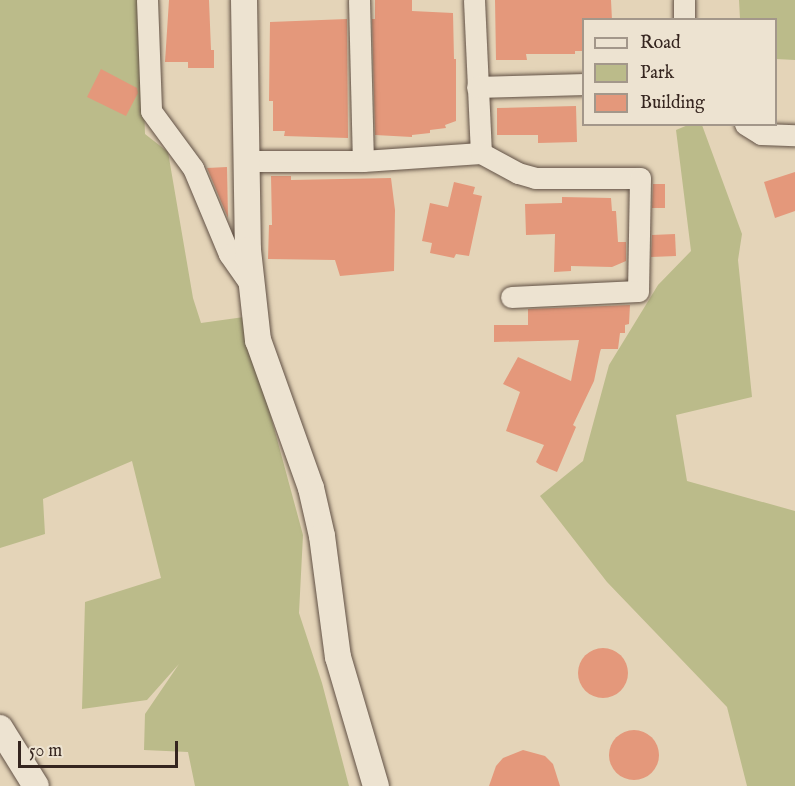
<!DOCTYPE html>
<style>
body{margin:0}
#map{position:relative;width:795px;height:786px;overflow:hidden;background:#e4d4b8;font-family:"IM FELL English",serif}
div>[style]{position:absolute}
.green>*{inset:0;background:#bbbb8a}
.building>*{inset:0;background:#e4987b}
.round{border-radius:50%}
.roads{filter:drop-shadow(0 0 2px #615145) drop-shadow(0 0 2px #615145)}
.minor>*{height:21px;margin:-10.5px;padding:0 10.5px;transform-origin:10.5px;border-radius:10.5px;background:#ede3d1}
.tertiary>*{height:26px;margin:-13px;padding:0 13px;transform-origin:13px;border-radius:13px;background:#ede3d1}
span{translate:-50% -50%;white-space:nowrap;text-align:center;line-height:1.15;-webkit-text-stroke:5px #ede3d1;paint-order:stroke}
.legend{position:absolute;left:582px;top:18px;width:195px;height:108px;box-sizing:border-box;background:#ede3d1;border:2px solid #a3978a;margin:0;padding:8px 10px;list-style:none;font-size:18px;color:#35251f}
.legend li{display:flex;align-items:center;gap:12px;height:30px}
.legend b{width:30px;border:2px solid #a3978a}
.scale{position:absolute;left:18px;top:741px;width:160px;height:27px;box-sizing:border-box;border:3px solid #35251f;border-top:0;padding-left:8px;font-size:18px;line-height:21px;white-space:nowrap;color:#35251f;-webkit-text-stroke:4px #ede3d1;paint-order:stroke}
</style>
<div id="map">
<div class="green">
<div style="clip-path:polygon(0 0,141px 0,145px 134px,168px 152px,193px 298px,201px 323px,244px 317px,303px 535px,299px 613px,322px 683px,349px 786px,195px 786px,188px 752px,144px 750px,145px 714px,179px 664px,147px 700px,82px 709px,85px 602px,161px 578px,132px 461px,43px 499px,45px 534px,0 548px)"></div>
<div style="clip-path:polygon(739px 0,795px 0,795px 60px,776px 59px,776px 20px,740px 19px)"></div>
<div style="clip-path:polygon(688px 125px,702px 125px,742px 234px,738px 260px,752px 397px,676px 415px,687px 481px,795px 511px,795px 786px,747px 786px,727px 707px,607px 582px,540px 496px,583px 461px,609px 365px,658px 285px,691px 251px,676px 130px)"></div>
</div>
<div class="building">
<div style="clip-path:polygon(169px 0,209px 0,211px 50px,214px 50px,214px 68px,188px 68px,188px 62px,165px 62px)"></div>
<div style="clip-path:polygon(375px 0,412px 0,412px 11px,453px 13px,454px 59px,456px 59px,456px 121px,445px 125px,446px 128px,430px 130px,430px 133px,412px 135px,412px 137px,375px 135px,372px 19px,375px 19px)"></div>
<div style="clip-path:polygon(495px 0,611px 0,612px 20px,584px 20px,584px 51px,575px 51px,575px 54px,526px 54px,527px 60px,496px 60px)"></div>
<div style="clip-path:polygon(347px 19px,348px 138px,284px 136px,285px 131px,273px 131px,273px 101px,269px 101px,270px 22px)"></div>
<div style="clip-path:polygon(101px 69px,137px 88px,138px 93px,126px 116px,87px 97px)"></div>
<div style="clip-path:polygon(576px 106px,577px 142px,538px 143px,538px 135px,497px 135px,497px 108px)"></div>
<div style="clip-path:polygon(227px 167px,228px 218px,207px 168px)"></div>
<div style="clip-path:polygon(795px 172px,795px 211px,775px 218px,764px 182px)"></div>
<div style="clip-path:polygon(271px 176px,291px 176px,291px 180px,391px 178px,395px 210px,394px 271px,340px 276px,335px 260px,268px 259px,269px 225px,272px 225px)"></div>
<div style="clip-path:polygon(454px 182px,475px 187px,473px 194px,482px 196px,469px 256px,456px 254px,454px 258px,430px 253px,432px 243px,422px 241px,430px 203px,448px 207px)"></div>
<div style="clip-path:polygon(653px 184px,665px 184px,665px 208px,652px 208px)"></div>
<div style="clip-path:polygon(562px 197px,611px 198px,612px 211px,616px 211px,618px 242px,626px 242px,626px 261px,612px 267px,571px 266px,571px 271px,554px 272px,555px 234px,526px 235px,525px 204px,562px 203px)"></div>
<div style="clip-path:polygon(675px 234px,676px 256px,651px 257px,652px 235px)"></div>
<div style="clip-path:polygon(630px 305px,629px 324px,625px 325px,625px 333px,620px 333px,618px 349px,601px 349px,600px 352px,594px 381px,573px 425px,576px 427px,557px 472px,540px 465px,536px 462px,544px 445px,506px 431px,520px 392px,503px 384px,518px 357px,571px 381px,579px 340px,494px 342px,494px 325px,528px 325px,528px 309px)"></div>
<div class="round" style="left:578px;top:648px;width:50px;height:50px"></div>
<div class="round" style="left:609px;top:730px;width:50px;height:50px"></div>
<div style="clip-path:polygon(523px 750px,545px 756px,553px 764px,560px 786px,489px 786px,496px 766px,503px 758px)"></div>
</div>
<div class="roads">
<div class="minor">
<div style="left:147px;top:0;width:111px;rotate:87.9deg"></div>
<div style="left:151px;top:111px;width:71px;rotate:53.6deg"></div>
<div style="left:193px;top:168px;width:93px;rotate:67.3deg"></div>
<div style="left:229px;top:254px;width:37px;rotate:55deg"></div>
<div style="left:359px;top:0;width:161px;rotate:88.6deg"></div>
<div style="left:474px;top:0;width:153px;rotate:87.4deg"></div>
<div style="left:684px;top:0;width:20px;rotate:90deg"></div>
<div style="left:477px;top:87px;width:107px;rotate:-1.6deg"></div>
<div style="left:745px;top:124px;width:19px;rotate:32deg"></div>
<div style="left:761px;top:134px;width:34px;rotate:2deg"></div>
<div style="left:249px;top:161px;width:114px"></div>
<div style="left:363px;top:161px;width:118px;rotate:-3.9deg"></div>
<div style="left:481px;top:153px;width:42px;rotate:28.4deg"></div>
<div style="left:518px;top:173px;width:18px;rotate:16deg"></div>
<div style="left:535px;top:178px;width:105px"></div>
<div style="left:640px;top:178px;width:113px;rotate:91deg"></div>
<div style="left:638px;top:291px;width:127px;rotate:177.3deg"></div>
</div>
<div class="tertiary">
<div style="left:244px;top:0;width:250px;rotate:89.1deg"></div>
<div style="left:248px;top:250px;width:91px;rotate:83.7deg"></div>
<div style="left:258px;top:340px;width:157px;rotate:70.3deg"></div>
<div style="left:311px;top:488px;width:49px;rotate:77.1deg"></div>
<div style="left:322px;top:536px;width:122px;rotate:82.5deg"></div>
<div style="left:338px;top:657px;width:134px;rotate:73.6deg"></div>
<div style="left:0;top:728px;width:68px;rotate:58.2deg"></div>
</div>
</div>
<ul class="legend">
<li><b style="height:8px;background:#ede3d1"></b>Road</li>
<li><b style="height:16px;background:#bbbb8a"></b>Park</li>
<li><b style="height:16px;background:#e4987b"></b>Building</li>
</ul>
<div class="scale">50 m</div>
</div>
